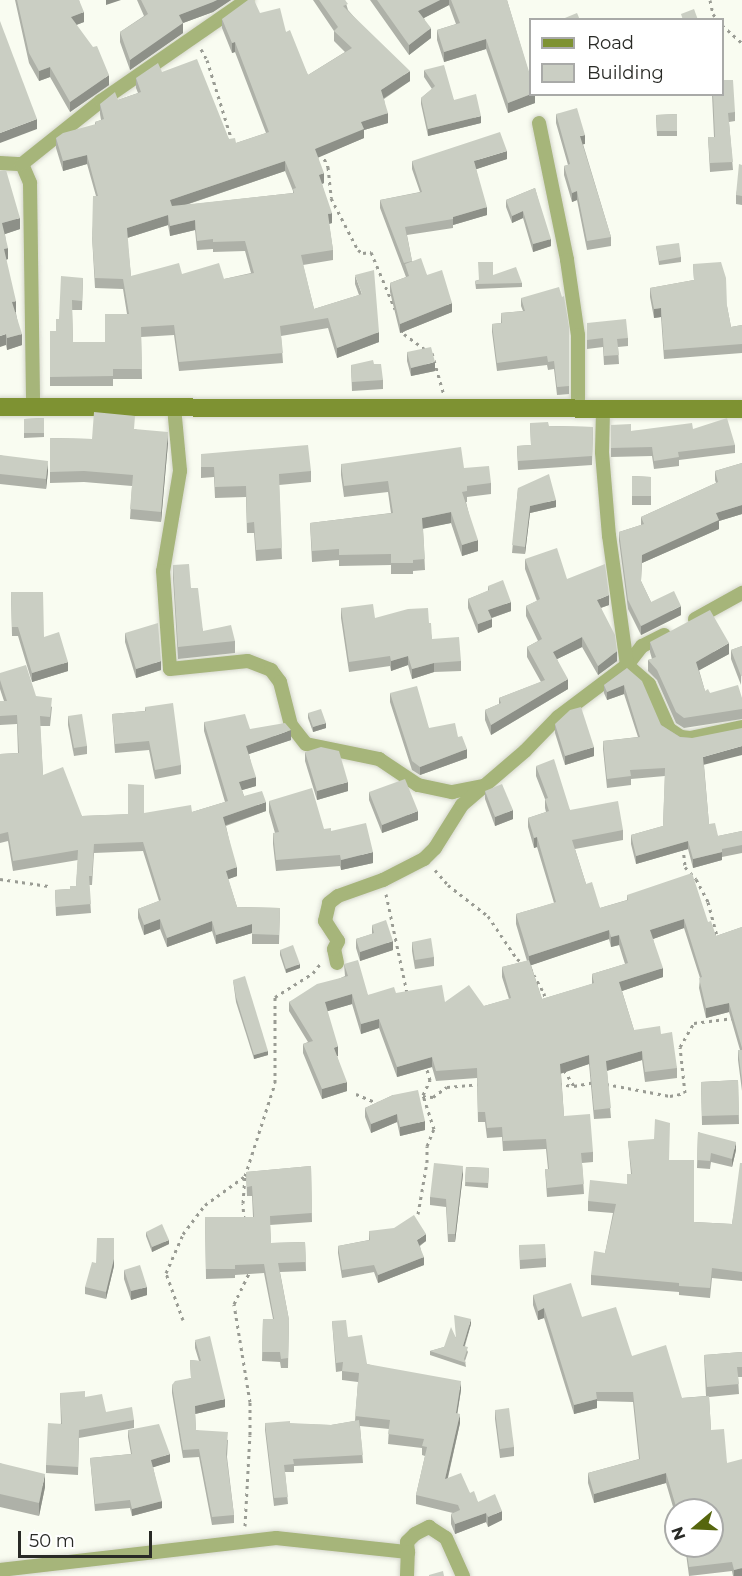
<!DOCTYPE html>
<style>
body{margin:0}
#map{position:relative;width:742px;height:1576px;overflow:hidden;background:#f9fcf1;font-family:Montserrat,sans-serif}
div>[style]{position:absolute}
.path>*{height:3px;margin-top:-1.5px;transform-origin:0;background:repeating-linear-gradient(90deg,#9a9c94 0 3px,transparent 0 7.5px)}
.roads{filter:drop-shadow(0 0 2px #d4d6cc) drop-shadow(0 0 2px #d4d6cc)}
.street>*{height:14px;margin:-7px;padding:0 7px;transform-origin:7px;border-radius:7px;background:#a6b57a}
.secondary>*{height:18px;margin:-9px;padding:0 9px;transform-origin:9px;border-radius:9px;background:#7e9232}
.wall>*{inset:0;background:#aeb1a8}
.shaded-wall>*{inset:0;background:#8d9088}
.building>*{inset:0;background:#cacec3}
span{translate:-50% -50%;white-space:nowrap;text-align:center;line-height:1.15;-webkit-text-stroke:5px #fff;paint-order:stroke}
.legend{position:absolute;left:529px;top:18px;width:195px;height:78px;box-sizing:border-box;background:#fff;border:2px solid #a9aaa8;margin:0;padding:8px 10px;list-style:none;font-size:18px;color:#292a26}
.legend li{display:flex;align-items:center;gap:12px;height:30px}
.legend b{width:30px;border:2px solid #a9aaa8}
.north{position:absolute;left:664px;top:1498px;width:60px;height:60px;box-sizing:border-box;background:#fff;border:2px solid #a9aaa8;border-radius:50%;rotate:251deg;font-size:16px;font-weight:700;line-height:24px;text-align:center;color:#292a26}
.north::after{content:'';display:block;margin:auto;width:21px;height:27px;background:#56660e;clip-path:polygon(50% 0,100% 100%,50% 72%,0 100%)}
.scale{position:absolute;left:18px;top:1531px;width:134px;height:27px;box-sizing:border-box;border:3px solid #292a26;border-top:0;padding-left:8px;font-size:18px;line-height:21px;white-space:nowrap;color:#292a26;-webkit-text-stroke:4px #fff;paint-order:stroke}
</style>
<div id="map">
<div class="path">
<div style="left:710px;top:0;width:14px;rotate:78deg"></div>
<div style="left:713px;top:14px;width:8px;rotate:50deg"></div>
<div style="left:722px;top:25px;width:27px;rotate:42deg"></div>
<div style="left:201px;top:49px;width:13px;rotate:61deg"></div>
<div style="left:207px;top:60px;width:85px;rotate:72.8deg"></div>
<div style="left:321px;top:152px;width:17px;rotate:65deg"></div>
<div style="left:328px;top:167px;width:31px;rotate:84deg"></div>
<div style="left:331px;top:198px;width:59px;rotate:62.6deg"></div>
<div style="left:358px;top:250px;width:6px;rotate:31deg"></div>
<div style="left:363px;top:253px;width:8px;rotate:-7deg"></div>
<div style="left:371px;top:252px;width:62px;rotate:67.2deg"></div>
<div style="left:402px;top:329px;width:5px;rotate:68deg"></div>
<div style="left:404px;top:334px;width:27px;rotate:36deg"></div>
<div style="left:432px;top:353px;width:41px;rotate:74.2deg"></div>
<div style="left:683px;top:847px;width:20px;rotate:84deg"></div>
<div style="left:685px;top:867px;width:16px;rotate:47deg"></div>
<div style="left:696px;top:879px;width:26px;rotate:62deg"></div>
<div style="left:708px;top:902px;width:35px;rotate:75deg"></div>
<div style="left:435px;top:870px;width:20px;rotate:49deg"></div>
<div style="left:448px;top:885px;width:51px;rotate:37.8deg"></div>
<div style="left:488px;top:916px;width:52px;rotate:56deg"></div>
<div style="left:517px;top:959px;width:9px;rotate:32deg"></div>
<div style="left:0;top:879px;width:49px;rotate:8.3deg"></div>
<div style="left:386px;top:894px;width:101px;rotate:78deg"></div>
<div style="left:530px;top:968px;width:29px;rotate:61deg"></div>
<div style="left:544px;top:993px;width:10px;rotate:79deg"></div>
<div style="left:564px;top:1070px;width:19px;rotate:58deg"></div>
<div style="left:559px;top:1084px;width:15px;rotate:8deg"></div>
<div style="left:574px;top:1086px;width:20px;rotate:-11deg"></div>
<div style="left:606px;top:1084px;width:65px;rotate:10.6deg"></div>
<div style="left:670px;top:1096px;width:15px;rotate:-11deg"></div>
<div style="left:685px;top:1093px;width:46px;rotate:-96.2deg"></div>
<div style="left:680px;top:1047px;width:28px;rotate:-60deg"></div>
<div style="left:694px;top:1023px;width:40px;rotate:-7.1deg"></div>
<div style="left:356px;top:1094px;width:26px;rotate:23deg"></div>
<div style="left:415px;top:1096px;width:18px;rotate:3deg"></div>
<div style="left:433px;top:1097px;width:17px;rotate:-36deg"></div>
<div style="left:447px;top:1087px;width:33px;rotate:-5deg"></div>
<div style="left:418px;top:1214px;width:53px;rotate:-80.2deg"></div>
<div style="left:427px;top:1162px;width:16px;rotate:-90deg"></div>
<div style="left:427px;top:1146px;width:18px;rotate:-68deg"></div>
<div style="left:434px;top:1129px;width:36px;rotate:-108deg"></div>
<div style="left:423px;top:1095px;width:17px;rotate:-65deg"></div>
<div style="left:430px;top:1080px;width:15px;rotate:-106deg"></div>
<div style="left:244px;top:1219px;width:16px;rotate:-94deg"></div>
<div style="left:243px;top:1203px;width:27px;rotate:-86deg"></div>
<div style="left:245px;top:1176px;width:98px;rotate:-72.1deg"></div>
<div style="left:275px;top:1083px;width:86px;rotate:-90deg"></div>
<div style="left:275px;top:997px;width:45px;rotate:-32.3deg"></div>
<div style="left:313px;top:973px;width:11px;rotate:-52deg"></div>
<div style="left:183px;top:1320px;width:50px;rotate:-109.9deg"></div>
<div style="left:166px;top:1273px;width:43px;rotate:-66.4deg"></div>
<div style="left:183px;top:1234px;width:36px;rotate:-53deg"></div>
<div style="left:205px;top:1205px;width:49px;rotate:-35.9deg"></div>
<div style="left:245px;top:1526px;width:91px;rotate:-86.9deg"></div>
<div style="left:250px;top:1435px;width:33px;rotate:-90deg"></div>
<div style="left:250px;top:1402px;width:99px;rotate:-99.3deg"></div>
<div style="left:234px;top:1304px;width:37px;rotate:-64deg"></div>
</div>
<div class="roads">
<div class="street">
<div style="left:539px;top:123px;width:140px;rotate:78.4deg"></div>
<div style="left:567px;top:260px;width:76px;rotate:81.7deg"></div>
<div style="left:578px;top:335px;width:75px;rotate:90deg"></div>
<div style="left:0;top:163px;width:22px;rotate:3deg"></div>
<div style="left:22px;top:164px;width:21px;rotate:67deg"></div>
<div style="left:30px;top:183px;width:225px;rotate:89.2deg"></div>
<div style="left:22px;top:164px;width:101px;rotate:-38.6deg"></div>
<div style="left:101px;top:101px;width:178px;rotate:-34.7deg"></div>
<div style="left:174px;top:407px;width:64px;rotate:84.6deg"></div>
<div style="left:180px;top:471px;width:101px;rotate:99.6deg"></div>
<div style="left:163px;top:571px;width:98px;rotate:85.9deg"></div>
<div style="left:170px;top:669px;width:78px;rotate:-5.9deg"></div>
<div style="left:248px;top:661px;width:25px;rotate:21deg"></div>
<div style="left:271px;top:670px;width:15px;rotate:53deg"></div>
<div style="left:280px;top:682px;width:44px;rotate:75.7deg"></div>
<div style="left:291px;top:725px;width:24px;rotate:52deg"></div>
<div style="left:306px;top:744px;width:75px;rotate:11.6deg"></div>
<div style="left:379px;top:759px;width:47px;rotate:33.7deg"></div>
<div style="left:418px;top:785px;width:35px;rotate:12deg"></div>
<div style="left:452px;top:792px;width:31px;rotate:-11deg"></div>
<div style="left:695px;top:619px;width:54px;rotate:-29deg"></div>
<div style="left:664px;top:635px;width:25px;rotate:153deg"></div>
<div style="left:642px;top:646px;width:24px;rotate:128deg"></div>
<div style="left:627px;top:665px;width:29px;rotate:41deg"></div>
<div style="left:649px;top:684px;width:49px;rotate:66deg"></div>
<div style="left:669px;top:729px;width:14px;rotate:34deg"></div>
<div style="left:681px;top:737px;width:9px;rotate:6deg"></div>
<div style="left:690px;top:738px;width:53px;rotate:-11.9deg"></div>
<div style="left:337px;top:963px;width:14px;rotate:-102deg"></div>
<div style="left:334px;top:949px;width:9px;rotate:-63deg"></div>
<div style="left:338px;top:941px;width:24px;rotate:-123deg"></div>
<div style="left:325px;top:921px;width:18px;rotate:-77deg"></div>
<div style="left:329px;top:903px;width:11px;rotate:-38deg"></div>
<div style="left:338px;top:896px;width:48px;rotate:-19.6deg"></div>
<div style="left:383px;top:880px;width:46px;rotate:-27.1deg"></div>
<div style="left:424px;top:859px;width:16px;rotate:-45deg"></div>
<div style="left:435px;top:848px;width:51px;rotate:-57.9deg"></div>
<div style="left:462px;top:805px;width:83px;rotate:-40.6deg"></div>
<div style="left:525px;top:751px;width:47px;rotate:-45.9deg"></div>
<div style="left:558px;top:717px;width:86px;rotate:-37deg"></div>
<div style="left:627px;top:665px;width:130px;rotate:-97.9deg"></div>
<div style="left:609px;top:536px;width:84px;rotate:-94.8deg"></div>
<div style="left:602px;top:452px;width:42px;rotate:-88.6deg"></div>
<div style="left:0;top:1570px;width:278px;rotate:-6.6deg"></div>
<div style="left:276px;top:1538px;width:133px;rotate:6.1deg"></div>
<div style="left:408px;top:1552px;width:10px;rotate:-96deg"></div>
<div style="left:407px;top:1542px;width:11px;rotate:-45deg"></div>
<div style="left:415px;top:1534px;width:16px;rotate:-27deg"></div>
<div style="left:429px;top:1527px;width:20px;rotate:33deg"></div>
<div style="left:446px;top:1538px;width:42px;rotate:65.9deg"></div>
<div style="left:407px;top:1576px;width:24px;rotate:-88deg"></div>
</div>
<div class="secondary">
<div style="left:0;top:407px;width:742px;rotate:0.15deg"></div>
</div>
</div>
<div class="wall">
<div style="clip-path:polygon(15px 0,79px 0,84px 22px,76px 25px,109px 85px,70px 112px,50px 77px,39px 81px,29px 63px)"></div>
<div style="clip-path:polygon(137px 0,231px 0,213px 12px,183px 23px,183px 33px,130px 70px,120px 42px,120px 32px,144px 16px)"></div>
<div style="clip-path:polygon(evenodd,313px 0,345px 0,348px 10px,410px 81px,384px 99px,388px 123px,364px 130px,364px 138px,318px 157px,324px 183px,322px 184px,332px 223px,329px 224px,333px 250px,333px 260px,303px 265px,314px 309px,359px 295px,355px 284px,355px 275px,379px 342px,337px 358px,328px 328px,281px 336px,283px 363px,179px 371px,174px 335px,141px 337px,142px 379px,113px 379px,113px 386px,50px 386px,50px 331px,56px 331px,59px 319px,83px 278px,82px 310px,72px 310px,73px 342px,105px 342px,127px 314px,123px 289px,95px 288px,92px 236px,96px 196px,87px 164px,63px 171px,56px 148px,56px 138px,95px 125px,95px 122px,101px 120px,100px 114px,100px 104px,118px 100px,138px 93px,136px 88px,136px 78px,162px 72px,229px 139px,236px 143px,266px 133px,235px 52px,232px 53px,222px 28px,222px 19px,260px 13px,286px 32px,308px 75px,345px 52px,334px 41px,334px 31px,313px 0,285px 171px,293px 191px,293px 193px,186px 205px,285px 171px,313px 0,168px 225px,170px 236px,195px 230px,197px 250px,213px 249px,213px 252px,245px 251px,251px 273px,224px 279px,182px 274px,131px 276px,127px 238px,168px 225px)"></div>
<div style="clip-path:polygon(370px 0,507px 0,535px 94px,535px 103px,508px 113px,486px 49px,444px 62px,437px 40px,437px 30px,456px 24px,449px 5px,424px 18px,431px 38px,409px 55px)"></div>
<div style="clip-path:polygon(424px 70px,454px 100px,481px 123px,428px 136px,421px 104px,421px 98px,432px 89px,424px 77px)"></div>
<div style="clip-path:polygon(712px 94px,723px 94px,735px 112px,735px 121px,729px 122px,733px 170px,710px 172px,708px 137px,714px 137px)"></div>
<div style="clip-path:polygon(556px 114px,585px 144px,583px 144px,611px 237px,611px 246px,587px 250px,577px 200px,572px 202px,564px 175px,564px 166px,568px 165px,556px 123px)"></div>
<div style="clip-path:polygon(677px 114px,677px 136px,657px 136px,656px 115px)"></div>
<div style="clip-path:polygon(507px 159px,476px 169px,487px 215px,453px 225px,453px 228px,407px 235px,412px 261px,427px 275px,452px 312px,400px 333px,390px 292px,390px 283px,406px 277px,380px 208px,380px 200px,420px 192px,412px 169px,412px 161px)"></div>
<div style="clip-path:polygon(742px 165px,742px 205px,736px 204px,736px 195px)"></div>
<div style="clip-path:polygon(0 171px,20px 229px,5px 234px,8px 259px,6px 260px,22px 345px,7px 350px,6px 345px)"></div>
<div style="clip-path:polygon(535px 188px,551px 246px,533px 252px,523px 218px,512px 223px,506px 207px,506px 200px)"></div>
<div style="clip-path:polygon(656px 246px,681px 257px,681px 262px,659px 265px)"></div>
<div style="clip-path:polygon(693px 264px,727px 306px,731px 327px,742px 325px,742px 353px,664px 359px,661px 317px,654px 318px,650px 297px,650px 288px,694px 280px)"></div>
<div style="clip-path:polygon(493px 275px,522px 283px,522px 287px,476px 289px,475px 281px)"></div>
<div style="clip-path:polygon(521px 298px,569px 327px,569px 394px,557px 395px,554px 369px,548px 370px,547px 365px,497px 371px,492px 332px,492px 324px,501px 323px,501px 313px,523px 311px,521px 306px)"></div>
<div style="clip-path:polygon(587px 323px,628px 338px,628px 346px,618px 347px,619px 364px,604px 365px,603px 347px,587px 349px)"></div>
<div style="clip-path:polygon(407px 352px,435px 371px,411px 376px,407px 361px)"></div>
<div style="clip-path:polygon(374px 364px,383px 380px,383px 389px,352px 391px,351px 365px)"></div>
<div style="clip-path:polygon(44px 418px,44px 437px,24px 438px,24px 419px)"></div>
<div style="clip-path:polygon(530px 423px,549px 426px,593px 427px,592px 465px,518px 470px,517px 446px,531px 445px)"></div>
<div style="clip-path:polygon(611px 425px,631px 431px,693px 429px,735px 445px,735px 453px,679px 460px,679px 466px,654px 469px,652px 456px,611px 457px)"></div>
<div style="clip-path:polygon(135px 429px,168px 443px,161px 522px,130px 519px,132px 486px,84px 482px,50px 483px,50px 438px,92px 439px)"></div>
<div style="clip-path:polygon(201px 454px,311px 471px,311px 482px,279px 485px,282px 559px,256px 561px,254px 533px,247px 533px,246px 497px,215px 498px,214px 477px,201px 478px)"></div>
<div style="clip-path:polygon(0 455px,48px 471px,46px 489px,0 484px)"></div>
<div style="clip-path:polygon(742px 463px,742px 514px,719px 521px,719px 529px,642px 563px,641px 581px,651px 602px,681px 615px,641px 635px,628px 609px,619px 541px,619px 532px,641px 525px,641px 517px,716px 483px,715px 480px,715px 471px)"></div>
<div style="clip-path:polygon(341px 464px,464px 468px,491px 483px,491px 494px,467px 497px,467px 502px,466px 502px,478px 551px,462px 556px,451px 523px,423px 528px,425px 570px,413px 571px,413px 574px,391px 574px,391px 565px,339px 566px,339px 560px,312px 562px,310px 523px,391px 513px,388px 492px,344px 497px,341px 475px)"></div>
<div style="clip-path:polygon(632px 476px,651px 477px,651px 505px,632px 505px)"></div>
<div style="clip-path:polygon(518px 488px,556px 507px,530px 513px,525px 554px,512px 553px)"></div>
<div style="clip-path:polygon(525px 559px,567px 579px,609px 605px,601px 608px,617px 661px,598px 675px,582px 647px,557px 659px,568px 689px,491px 735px,485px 720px,485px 710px,499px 704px,499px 698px,541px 682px,527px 657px,527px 647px,538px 641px,526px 616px,526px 606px,537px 601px,525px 569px)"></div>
<div style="clip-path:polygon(173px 565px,191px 588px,203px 631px,235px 641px,235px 653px,178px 659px,173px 578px)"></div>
<div style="clip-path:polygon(488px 586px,511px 611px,492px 618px,492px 627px,478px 633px,468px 608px,468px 599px,488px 591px)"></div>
<div style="clip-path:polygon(11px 592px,44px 637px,68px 671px,32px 682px,18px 636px,12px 636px)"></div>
<div style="clip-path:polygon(341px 608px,375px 618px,429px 623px,432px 639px,461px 661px,461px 671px,434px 672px,412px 679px,408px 665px,391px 671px,390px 666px,349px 672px,341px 618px)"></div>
<div style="clip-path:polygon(125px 633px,161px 670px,136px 678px,125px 642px)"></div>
<div style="clip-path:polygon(650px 642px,729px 654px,699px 670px,705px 691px,710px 693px,742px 698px,742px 719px,684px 728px,676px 723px,657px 680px,648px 671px,648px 660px,652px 659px,650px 652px)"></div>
<div style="clip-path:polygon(742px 646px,741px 685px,731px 659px,731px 650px)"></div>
<div style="clip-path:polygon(627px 668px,661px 725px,680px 737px,692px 738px,704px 765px,709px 824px,718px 836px,742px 831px,742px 853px,722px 857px,722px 860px,693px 868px,688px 849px,636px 864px,631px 844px,631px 835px,663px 826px,665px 776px,631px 779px,631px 785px,607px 788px,603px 749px,603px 741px,638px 737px,624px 694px,607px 700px,604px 693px,604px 685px)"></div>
<div style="clip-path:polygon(0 673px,52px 707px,50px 726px,40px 726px,43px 775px,82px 816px,192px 812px,225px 802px,204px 731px,204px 722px,250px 729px,291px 740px,249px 754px,256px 786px,242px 790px,244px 796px,266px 811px,226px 826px,237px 876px,228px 879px,237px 907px,280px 908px,279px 944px,252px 944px,252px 933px,216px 944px,212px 931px,167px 947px,160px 929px,144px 935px,138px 918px,138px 909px,159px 901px,143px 851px,94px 853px,92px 885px,89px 885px,91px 913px,56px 916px,55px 890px,70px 889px,76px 886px,78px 860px,13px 871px,8px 841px,0 843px,0 754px,18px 753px,17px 724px,0 725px,0 701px,4px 701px,0 689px)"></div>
<div style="clip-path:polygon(390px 693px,429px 728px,458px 737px,467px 758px,420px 775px,412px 770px,390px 702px)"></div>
<div style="clip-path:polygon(145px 707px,181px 765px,181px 774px,155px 779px,149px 750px,115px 753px,112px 714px,145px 711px)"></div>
<div style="clip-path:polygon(308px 713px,326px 728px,313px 732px,308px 718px)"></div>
<div style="clip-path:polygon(68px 716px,87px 746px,87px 754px,74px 756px,68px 725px)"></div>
<div style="clip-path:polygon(555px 724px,594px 756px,565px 765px,555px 733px)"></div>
<div style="clip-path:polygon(305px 752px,348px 791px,317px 800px,305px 761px)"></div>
<div style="clip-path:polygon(evenodd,536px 766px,570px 810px,623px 830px,623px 840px,575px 849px,586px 884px,600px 908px,627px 900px,627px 895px,708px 922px,716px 936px,742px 927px,742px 1091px,738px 1060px,738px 1050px,740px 1050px,729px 1012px,706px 1018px,699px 988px,700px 978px,684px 928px,653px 939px,663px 977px,622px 991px,634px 1030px,661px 1034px,677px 1068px,677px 1078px,645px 1082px,642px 1060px,607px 1071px,611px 1118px,594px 1119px,589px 1064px,561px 1073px,564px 1116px,593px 1152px,593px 1162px,582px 1163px,584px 1194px,547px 1197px,545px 1169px,548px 1169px,546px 1149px,503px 1151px,502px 1137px,487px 1138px,485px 1122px,478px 1122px,477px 1078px,436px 1081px,432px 1067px,397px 1077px,379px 1028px,361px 1034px,352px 1004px,327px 1011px,338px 1056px,337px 1056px,347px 1091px,322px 1099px,303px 1053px,303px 1044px,308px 1042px,289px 1011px,289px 1002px,345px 976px,344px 964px,368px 995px,396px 993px,445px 1002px,484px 1006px,509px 999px,502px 977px,502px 967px,527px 961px,516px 924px,516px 914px,554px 903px,537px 847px,534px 848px,528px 827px,528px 818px,546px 812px,545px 808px,545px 799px,536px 776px,536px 766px,609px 939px,611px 947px,619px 945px,625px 964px,592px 974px,592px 984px,542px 999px,531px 965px,609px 939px)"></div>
<div style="clip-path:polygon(485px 791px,513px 819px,495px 826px,485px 799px)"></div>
<div style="clip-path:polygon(369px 792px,418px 820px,382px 833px,369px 800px)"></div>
<div style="clip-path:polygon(269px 801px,324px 829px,331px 831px,373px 863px,341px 870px,340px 866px,276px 871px,273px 844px,273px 833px,275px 833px,269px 812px)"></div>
<div style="clip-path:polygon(372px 925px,393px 950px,360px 961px,356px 948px,356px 939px,372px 934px)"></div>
<div style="clip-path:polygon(412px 942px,434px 957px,434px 966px,415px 969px,412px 951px)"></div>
<div style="clip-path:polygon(280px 950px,300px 968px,286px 973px,280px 955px)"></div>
<div style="clip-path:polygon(233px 980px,268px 1055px,254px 1059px,236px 1002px)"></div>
<div style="clip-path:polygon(738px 1080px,739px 1124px,702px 1125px,701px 1082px)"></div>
<div style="clip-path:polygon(393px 1095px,425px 1130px,400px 1136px,397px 1122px,371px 1133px,365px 1117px,365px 1108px)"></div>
<div style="clip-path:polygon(698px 1132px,736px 1150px,732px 1167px,711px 1162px,710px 1169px,697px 1168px)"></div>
<div style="clip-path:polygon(628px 1141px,669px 1160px,694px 1222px,732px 1224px,742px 1163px,742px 1281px,712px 1278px,710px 1298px,679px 1295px,679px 1292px,591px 1285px,591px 1275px,605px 1253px,613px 1213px,588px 1211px,588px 1201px,627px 1184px,631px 1174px)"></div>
<div style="clip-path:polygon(311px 1166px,312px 1222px,270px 1225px,271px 1243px,305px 1242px,306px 1271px,280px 1272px,289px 1320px,288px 1368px,281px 1368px,280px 1362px,262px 1361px,263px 1319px,273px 1319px,264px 1273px,235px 1275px,235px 1278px,206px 1279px,205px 1217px,253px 1217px,252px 1196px,247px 1196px,246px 1172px)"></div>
<div style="clip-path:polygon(466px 1167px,489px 1168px,488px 1188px,465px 1186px)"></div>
<div style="clip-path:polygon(463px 1174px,455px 1242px,448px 1242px,446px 1207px,430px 1205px,430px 1197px)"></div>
<div style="clip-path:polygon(369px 1231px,426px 1241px,420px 1246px,424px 1265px,378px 1283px,374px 1272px,342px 1278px,338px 1253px,338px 1246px,369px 1240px)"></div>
<div style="clip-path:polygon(146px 1232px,169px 1244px,152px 1252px,146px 1236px)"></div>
<div style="clip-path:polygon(519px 1245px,546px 1258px,546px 1267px,520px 1269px)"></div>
<div style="clip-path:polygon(114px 1266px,106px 1299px,85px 1294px,85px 1287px)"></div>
<div style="clip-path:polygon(124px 1270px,147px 1295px,131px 1300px,124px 1279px)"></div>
<div style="clip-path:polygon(533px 1295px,582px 1317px,632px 1356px,682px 1398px,706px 1396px,704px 1355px,742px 1352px,742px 1377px,738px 1377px,739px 1394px,709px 1397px,711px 1430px,727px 1463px,742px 1576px,733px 1576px,732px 1571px,689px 1576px,685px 1546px,712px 1546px,712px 1510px,676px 1510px,676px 1517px,666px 1483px,594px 1503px,588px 1483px,588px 1473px,639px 1459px,633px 1402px,597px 1401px,597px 1408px,574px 1414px,544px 1318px,538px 1320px,533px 1305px)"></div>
<div style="clip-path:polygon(332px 1321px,348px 1337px,367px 1364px,461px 1390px,457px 1413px,460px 1423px,448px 1478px,470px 1493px,478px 1502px,502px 1520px,488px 1527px,486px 1522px,455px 1534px,451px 1524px,451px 1514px,453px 1513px,416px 1504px,416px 1495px,425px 1456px,422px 1455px,422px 1448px,388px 1444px,389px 1429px,360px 1426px,363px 1463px,294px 1466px,294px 1472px,285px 1472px,288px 1504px,274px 1506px,265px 1430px,265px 1423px,331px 1425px,355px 1421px,358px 1382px,342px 1380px,342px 1371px,336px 1372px)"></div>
<div style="clip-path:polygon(471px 1324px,465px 1346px,468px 1352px,465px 1361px,466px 1367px,430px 1355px,430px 1351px,444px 1347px)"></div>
<div style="clip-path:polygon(195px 1340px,225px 1407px,195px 1414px,196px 1430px,228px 1440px,227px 1457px,234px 1515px,234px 1523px,212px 1525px,199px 1457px,183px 1458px,172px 1393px,172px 1385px,191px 1378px,190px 1360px,199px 1361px,195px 1348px)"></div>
<div style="clip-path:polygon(60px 1393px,85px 1397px,106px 1412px,134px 1420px,134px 1428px,79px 1438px,78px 1475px,46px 1473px,46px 1465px,61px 1423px)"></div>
<div style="clip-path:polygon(495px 1410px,514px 1447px,514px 1456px,500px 1458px,495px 1419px)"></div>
<div style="clip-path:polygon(128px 1430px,170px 1462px,153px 1467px,162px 1508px,132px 1516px,130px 1508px,95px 1511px,90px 1458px,131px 1454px,128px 1437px)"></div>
<div style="clip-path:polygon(0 1463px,45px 1487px,39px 1516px,0 1507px)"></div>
</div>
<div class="shaded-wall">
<div style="clip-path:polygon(106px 0,121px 0,106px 5px)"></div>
<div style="clip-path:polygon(217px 0,231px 0,213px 12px,183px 23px,183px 33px,130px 70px,130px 60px,179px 15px)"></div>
<div style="clip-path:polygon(440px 0,449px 0,449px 5px,418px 21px,418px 11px)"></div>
<div style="clip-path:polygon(84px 12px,84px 22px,71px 27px,71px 17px)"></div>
<div style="clip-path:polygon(431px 28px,431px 38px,409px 55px,409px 45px)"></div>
<div style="clip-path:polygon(486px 39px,486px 49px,444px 62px,444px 52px)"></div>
<div style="clip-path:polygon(235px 42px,235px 52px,232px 53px,232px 43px)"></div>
<div style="clip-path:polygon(50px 67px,50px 77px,39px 81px,39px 71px)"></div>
<div style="clip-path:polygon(410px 71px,410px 81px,381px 100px,381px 90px)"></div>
<div style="clip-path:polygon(109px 75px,109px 85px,70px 112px,70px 102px)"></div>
<div style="clip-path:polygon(531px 94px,535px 94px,535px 103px,508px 113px,508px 103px)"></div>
<div style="clip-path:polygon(388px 113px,388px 123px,364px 130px,364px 138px,315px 159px,315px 149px,361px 122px)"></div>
<div style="clip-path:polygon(481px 116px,481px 123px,428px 136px,428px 129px)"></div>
<div style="clip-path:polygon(37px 119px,37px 129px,0 143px,0 133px)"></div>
<div style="clip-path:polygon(585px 135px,585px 144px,580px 145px,580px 136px)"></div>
<div style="clip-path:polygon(507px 151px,507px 159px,474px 170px,474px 161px)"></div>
<div style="clip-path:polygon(87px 155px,87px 164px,63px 171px,63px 161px)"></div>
<div style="clip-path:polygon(285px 161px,285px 171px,170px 210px,170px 200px)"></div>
<div style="clip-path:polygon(324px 173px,324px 183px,319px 185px,319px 175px)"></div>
<div style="clip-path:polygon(577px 191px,577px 200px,572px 202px,572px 193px)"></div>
<div style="clip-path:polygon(487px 207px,487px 215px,453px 225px,453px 217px)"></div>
<div style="clip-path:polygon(523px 211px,523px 218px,512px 223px,512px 216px)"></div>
<div style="clip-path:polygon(332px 213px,332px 223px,328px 224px,328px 214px)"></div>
<div style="clip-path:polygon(168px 215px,168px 225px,127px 238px,127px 228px)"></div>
<div style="clip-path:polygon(20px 218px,20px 229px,2px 235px,2px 223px)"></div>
<div style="clip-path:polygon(195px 220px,195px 230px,170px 236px,170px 226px)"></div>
<div style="clip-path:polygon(551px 239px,551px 246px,533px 252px,533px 244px)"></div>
<div style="clip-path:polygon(8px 248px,8px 259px,4px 260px,4px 249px)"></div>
<div style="clip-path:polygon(16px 301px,16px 312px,12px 313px,12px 302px)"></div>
<div style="clip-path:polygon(452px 303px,452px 312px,400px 333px,400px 324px)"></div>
<div style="clip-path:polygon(661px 308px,661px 317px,654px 318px,654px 309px)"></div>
<div style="clip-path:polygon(379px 332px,379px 342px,337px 358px,337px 348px)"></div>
<div style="clip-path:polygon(6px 334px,6px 345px,0 347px,0 336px)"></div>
<div style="clip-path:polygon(22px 334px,22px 345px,7px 350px,7px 338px)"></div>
<div style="clip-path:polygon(435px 362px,435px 371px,411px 376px,411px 368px)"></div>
<div style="clip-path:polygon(168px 432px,168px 443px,161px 522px,161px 512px)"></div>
<div style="clip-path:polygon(48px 461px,48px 471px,46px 489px,46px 479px)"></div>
<div style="clip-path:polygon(556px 500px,556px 507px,530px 513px,525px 554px,525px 547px,530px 506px)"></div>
<div style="clip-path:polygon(742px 505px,742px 514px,719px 521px,719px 529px,642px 563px,642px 555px,716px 513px)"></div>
<div style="clip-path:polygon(451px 512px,451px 523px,422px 529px,422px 518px)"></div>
<div style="clip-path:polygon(478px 540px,478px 551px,462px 556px,462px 545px)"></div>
<div style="clip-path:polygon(609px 595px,609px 605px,597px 609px,597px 600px)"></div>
<div style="clip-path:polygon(511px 602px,511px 611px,488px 619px,488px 610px)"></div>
<div style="clip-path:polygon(681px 606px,681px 615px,641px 635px,641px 626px)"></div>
<div style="clip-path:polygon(492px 619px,492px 627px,478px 633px,478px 624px)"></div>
<div style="clip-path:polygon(582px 637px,582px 647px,553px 661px,553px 652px)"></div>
<div style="clip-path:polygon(729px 643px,729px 654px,696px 672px,696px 662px)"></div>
<div style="clip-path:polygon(617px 651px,617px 661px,598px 675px,598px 666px)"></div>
<div style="clip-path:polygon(408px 656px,408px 665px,391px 671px,391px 661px)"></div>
<div style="clip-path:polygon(161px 661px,161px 670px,136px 678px,136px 669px)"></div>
<div style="clip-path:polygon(68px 662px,68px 671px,32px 682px,32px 673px)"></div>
<div style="clip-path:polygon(434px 663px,434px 672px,412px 679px,412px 669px)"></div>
<div style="clip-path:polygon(568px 679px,568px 689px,491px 735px,491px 725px)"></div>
<div style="clip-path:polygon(624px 685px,624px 694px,607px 700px,607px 692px)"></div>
<div style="clip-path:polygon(326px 723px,326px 728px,313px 732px,313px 727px)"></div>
<div style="clip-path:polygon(291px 730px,291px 740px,246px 755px,246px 746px)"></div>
<div style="clip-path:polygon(742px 746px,742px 755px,703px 765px,703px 757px)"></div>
<div style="clip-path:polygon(594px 747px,594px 756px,565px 765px,565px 756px)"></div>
<div style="clip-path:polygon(467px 749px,467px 758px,420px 775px,420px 767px)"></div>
<div style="clip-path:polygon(256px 777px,256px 786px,239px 791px,239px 782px)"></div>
<div style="clip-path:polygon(348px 782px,348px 791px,317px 800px,317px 791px)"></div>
<div style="clip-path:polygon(266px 802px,266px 811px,223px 826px,223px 817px)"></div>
<div style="clip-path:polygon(513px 810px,513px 819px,495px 826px,495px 817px)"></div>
<div style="clip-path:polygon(418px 811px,418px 820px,382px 833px,382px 825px)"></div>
<div style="clip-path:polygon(537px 837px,537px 847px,534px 848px,534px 838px)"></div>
<div style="clip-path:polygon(688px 841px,688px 849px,636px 864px,636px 856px)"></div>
<div style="clip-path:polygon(373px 852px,373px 863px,341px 870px,341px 860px)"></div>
<div style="clip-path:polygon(722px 852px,722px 860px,693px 868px,693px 859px)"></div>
<div style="clip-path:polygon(237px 867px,237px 876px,226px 880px,226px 871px)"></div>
<div style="clip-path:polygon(160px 919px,160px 929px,144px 935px,144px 925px)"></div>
<div style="clip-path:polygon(684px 919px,684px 928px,650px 940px,650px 930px)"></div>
<div style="clip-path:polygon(212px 921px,212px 931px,167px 947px,167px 938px)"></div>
<div style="clip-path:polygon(252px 924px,252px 933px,216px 944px,216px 935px)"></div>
<div style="clip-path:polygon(609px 930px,609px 939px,529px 966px,529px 956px)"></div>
<div style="clip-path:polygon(619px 935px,619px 945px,611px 947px,611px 937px)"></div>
<div style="clip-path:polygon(393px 941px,393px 950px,360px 961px,360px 952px)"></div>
<div style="clip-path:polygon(300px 964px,300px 968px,286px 973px,286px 969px)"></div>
<div style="clip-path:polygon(663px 968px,663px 977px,619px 992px,619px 982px)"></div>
<div style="clip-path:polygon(352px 994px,352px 1004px,325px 1012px,325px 1002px)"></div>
<div style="clip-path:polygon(729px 1003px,729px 1012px,706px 1018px,706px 1008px)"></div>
<div style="clip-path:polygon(379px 1019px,379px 1028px,361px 1034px,361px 1024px)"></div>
<div style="clip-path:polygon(338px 1046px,338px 1056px,334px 1057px,334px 1048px)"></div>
<div style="clip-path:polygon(268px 1051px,268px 1055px,254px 1059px,254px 1055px)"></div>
<div style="clip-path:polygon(642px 1051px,642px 1060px,606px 1071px,606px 1061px)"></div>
<div style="clip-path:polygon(589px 1055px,589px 1064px,560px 1074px,560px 1064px)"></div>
<div style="clip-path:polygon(432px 1057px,432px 1067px,397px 1077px,397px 1067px)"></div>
<div style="clip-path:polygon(347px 1082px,347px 1091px,322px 1099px,322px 1089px)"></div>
<div style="clip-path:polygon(397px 1114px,397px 1122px,371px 1133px,371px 1124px)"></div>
<div style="clip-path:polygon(425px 1121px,425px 1130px,400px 1136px,400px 1127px)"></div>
<div style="clip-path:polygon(736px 1142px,736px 1150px,732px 1167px,732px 1159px)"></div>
<div style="clip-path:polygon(463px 1166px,463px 1174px,455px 1242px,455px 1234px)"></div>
<div style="clip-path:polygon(426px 1234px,426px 1241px,417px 1247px,417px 1240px)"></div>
<div style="clip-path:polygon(114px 1238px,114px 1266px,106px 1299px,106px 1292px)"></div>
<div style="clip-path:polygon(169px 1240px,169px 1244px,152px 1252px,152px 1247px)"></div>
<div style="clip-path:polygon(424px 1257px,424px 1265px,378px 1283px,378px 1275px)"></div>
<div style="clip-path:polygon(147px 1287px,147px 1295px,131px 1300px,131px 1291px)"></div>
<div style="clip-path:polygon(544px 1308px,544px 1318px,538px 1320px,538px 1311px)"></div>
<div style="clip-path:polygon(471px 1319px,471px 1324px,463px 1350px,463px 1346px)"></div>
<div style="clip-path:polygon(461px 1381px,461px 1390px,456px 1422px,456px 1413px)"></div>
<div style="clip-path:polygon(225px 1399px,225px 1407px,195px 1414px,195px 1406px)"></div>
<div style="clip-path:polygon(597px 1399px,597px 1408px,574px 1414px,574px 1405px)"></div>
<div style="clip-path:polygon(460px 1414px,460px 1423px,445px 1489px,445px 1479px)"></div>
<div style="clip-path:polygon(170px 1454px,170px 1462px,151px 1468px,151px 1460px)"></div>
<div style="clip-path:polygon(666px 1473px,666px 1483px,594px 1503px,594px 1494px)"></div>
<div style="clip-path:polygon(45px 1474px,45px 1487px,39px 1516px,39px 1503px)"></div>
<div style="clip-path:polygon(162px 1501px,162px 1508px,132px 1516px,132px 1509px)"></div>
<div style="clip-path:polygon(502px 1511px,502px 1520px,488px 1527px,488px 1517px)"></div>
<div style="clip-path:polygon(486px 1513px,486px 1522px,455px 1534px,455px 1524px)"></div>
<div style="clip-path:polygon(742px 1568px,742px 1576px,734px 1576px,734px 1570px)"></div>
</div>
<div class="building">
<div style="clip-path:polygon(17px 0,79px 0,84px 12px,71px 17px,93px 47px,97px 46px,109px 75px,70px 102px,50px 67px,39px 71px,29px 53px)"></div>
<div style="clip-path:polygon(141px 0,217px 0,213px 2px,179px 15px,183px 23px,130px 60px,120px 32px,148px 14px)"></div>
<div style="clip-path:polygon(evenodd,248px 0,254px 0,260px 13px,280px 8px,286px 32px,290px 30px,308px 75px,352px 48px,334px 31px,338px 27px,319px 0,345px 0,348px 4px,343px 6px,410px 71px,381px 90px,388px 113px,361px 122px,364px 129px,315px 149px,324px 173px,319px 175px,332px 213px,328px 214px,333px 250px,301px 255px,314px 309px,362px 294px,355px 275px,374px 270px,379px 332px,337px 348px,328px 318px,280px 326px,283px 353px,179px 362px,174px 325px,141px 327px,142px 369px,113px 369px,113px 376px,50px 377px,50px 331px,56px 331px,56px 319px,59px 319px,61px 276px,83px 278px,82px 301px,72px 300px,73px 342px,105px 342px,105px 314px,129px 314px,123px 279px,95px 278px,92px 236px,93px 196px,98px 196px,87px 155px,63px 161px,56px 138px,63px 133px,96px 124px,95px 122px,104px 119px,100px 104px,115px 92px,118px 100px,141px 92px,136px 78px,158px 63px,162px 72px,197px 59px,229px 139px,235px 138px,236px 143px,269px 132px,235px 42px,232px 43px,222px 19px,248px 0,285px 161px,296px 188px,293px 189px,294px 193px,172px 206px,170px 200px,285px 161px,248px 0,168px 215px,170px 226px,195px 220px,197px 241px,213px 239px,213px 242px,245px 241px,254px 273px,224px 279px,219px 263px,182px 274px,179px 263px,131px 276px,127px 228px,168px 215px)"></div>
<div style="clip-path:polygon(377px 0,440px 0,418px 11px,431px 28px,409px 45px)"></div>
<div style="clip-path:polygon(451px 0,507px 0,531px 78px,531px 94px,508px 103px,486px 39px,444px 52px,437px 30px,460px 23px)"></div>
<div style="clip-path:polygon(694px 9px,698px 20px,683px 20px,681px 14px)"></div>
<div style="clip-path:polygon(577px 13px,580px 20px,560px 20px)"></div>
<div style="clip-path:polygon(0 21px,37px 119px,0 133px)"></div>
<div style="clip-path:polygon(444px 65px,454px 100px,476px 94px,481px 116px,428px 129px,421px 98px,435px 86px,424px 70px)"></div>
<div style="clip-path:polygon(723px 80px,733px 80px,735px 112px,728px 113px,733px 162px,710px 163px,708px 137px,715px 137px,713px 94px,723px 94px)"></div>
<div style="clip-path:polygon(577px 108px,585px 135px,580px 136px,611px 237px,587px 241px,577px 191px,572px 193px,564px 166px,570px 164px,556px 114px)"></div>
<div style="clip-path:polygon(677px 114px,677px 131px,657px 131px,656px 115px)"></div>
<div style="clip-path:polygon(500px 132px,507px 151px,474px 161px,487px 207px,453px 217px,453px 219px,405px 227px,412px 261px,404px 263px,380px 200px,422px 192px,412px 161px)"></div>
<div style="clip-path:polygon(739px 164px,742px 165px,742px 196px,736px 195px)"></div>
<div style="clip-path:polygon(6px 170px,20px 218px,2px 223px,8px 248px,4px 249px,16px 301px,12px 302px,22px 334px,7px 338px,6px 334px,0 336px,0 171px)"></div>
<div style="clip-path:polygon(535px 188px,551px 239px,533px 244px,523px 211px,512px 216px,506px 200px)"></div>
<div style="clip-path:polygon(679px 243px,681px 257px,659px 261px,656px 246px)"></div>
<div style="clip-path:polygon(421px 258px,427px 275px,442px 270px,452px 303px,400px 324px,390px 283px,409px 276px,405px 264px)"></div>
<div style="clip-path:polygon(478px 262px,493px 262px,493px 275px,516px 267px,522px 283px,476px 284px,475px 281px,479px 280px)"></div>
<div style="clip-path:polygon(721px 262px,726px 278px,727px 306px,731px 327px,742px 325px,742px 344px,664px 350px,661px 308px,654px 309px,650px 288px,694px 280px,693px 264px)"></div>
<div style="clip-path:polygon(559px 287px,562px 297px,564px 296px,569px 327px,569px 386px,557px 387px,554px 361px,548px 362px,547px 356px,497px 363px,492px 324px,502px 323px,501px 313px,525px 311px,521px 298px)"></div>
<div style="clip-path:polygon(626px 319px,628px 338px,617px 339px,619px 355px,604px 356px,603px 338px,587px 340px,587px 323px)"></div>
<div style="clip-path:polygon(431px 347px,435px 362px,411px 368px,407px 352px)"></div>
<div style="clip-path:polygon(373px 360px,374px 364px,381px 364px,383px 380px,352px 382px,351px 365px)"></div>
<div style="clip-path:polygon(94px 412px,135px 416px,134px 429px,168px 432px,161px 512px,130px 509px,133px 475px,84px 471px,50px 472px,50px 438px,92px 439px)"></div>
<div style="clip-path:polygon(44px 418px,44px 433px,24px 433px,24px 419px)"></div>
<div style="clip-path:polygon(727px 418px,735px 445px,678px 452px,679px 457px,654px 461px,652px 447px,611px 448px,611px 425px,631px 424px,631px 431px,692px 423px,693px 429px)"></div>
<div style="clip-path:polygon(548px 422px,549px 426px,593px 427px,592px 456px,518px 461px,517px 446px,531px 445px,530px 423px)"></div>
<div style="clip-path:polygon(308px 445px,311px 471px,279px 474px,282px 548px,256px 550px,254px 522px,247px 523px,246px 486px,215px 487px,214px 467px,201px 467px,201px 454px)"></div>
<div style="clip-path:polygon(461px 447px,464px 468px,489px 466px,491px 483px,467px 486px,467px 491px,462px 492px,478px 540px,462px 545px,451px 512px,422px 518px,425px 559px,413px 560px,413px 563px,391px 563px,391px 554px,339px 555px,339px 549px,312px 551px,310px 523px,393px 513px,388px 481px,344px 486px,341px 464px)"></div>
<div style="clip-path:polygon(0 455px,48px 461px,46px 479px,0 474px)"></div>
<div style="clip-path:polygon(742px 463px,742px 505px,716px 513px,719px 520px,642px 555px,641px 581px,651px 602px,674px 591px,681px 606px,641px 626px,628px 600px,619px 532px,644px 524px,641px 517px,718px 482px,715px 471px)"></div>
<div style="clip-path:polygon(549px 474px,556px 500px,530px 506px,525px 547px,512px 545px,518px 488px)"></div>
<div style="clip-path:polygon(632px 476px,651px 477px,651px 496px,632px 496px)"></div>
<div style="clip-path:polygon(557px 548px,567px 579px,605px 564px,609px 595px,597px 600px,615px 635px,617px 651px,598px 666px,582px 637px,553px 652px,568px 679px,491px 725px,485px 710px,501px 703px,499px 698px,545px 680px,527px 647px,542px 639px,526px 606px,540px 599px,525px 559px)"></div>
<div style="clip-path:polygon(189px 564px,191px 588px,198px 588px,203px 631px,231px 625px,235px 641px,178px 647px,173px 565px)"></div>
<div style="clip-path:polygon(503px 580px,511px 602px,488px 610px,492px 619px,478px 624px,468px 599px,489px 590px,488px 586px)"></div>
<div style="clip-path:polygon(11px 592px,43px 592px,44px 637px,59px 632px,68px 662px,32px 673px,18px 627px,12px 627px)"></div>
<div style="clip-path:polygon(373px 604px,375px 618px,408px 609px,428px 608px,429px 623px,431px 623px,432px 639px,459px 637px,461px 661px,434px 663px,412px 669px,408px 656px,391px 661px,390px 656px,349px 662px,341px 608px)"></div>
<div style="clip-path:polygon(710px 610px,729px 643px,696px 662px,705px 691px,708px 689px,710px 693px,738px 685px,742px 698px,742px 709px,684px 718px,676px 712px,657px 670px,648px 660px,656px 657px,650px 642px)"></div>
<div style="clip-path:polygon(158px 623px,161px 661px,136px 669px,125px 633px)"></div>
<div style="clip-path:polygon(742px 646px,742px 676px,741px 676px,731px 650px)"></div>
<div style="clip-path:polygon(26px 665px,36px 696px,52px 698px,50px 717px,40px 716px,43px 775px,63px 767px,82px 816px,128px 814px,128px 784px,144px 785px,144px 813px,191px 805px,192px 812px,228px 801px,204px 722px,245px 714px,250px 729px,285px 723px,291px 730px,246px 746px,256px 777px,239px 782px,244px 796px,262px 791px,266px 802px,223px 817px,237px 867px,226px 871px,237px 907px,280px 908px,279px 935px,252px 934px,252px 924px,216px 935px,212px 921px,167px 938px,160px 919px,144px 925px,138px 909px,161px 900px,143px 842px,94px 844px,92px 876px,89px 876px,91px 904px,56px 907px,55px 890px,70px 889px,70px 886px,76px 886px,78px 850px,13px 861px,8px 832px,0 834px,0 754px,19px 753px,17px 715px,0 716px,0 701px,7px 701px,0 680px,0 673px)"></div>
<div style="clip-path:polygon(627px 668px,642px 681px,661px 725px,680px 737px,692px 738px,742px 728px,742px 746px,703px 757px,709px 824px,715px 823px,718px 836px,742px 831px,742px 845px,722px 849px,722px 852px,693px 859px,688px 841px,636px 856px,631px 835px,663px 826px,665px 768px,630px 770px,631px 776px,607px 779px,603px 741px,640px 737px,624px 685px,607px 692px,604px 685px)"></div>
<div style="clip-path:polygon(417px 686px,429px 728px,455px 723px,458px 737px,462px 736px,467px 749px,420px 767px,412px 761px,390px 693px)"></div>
<div style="clip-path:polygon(173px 703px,181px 765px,155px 770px,149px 741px,115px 744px,112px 714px,146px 711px,145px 707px)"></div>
<div style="clip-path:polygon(581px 707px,594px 747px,565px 756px,555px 724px,570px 710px)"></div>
<div style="clip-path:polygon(321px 709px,326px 723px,313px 727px,308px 713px)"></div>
<div style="clip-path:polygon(82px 714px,87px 746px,74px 748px,68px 716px)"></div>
<div style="clip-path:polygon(321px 747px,339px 751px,348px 782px,317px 791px,305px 752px)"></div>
<div style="clip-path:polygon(554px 759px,570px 810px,618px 801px,623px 830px,572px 840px,586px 884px,592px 882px,600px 908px,628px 900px,627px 895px,692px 873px,708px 922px,711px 921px,716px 936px,742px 927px,742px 1048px,729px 1003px,706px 1008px,699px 978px,702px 977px,684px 919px,650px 930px,663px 968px,619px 982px,634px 1030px,660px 1026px,661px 1034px,672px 1032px,677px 1068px,645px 1072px,642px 1051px,606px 1061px,611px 1108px,594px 1110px,589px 1055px,560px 1064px,564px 1116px,590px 1114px,593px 1152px,581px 1153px,584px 1184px,547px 1188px,545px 1169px,549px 1169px,546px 1139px,503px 1141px,502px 1127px,487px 1128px,485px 1112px,478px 1112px,477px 1068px,436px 1071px,432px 1057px,397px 1067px,379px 1019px,361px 1024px,352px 994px,325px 1002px,338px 1046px,334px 1048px,347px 1082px,322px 1089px,303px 1044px,313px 1041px,289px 1002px,317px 984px,348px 976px,344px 964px,358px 960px,368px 995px,394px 987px,396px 993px,442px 985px,445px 1002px,469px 985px,484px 1006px,511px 998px,502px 967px,529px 960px,542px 999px,594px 983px,592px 974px,628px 963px,619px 935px,611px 937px,609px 930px,529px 956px,516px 914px,556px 902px,537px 837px,534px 838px,528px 818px,549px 811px,545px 799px,548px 798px,536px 766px)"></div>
<div style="clip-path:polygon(405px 779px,418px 811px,382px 825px,369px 792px)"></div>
<div style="clip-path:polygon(502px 784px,513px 810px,495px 817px,485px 791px)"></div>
<div style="clip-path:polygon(312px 788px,324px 829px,331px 828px,331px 831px,366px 823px,373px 852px,341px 860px,340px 855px,276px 860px,273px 833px,279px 832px,269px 801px)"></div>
<div style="clip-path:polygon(386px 920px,393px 941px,360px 952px,356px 939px,374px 933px,372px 925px)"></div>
<div style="clip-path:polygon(431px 938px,434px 957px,415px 960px,412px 942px)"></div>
<div style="clip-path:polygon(293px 945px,300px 964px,286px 969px,280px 950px)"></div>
<div style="clip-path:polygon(245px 976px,268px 1051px,254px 1055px,236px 997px,233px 980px)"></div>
<div style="clip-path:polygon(738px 1050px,742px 1050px,742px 1081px)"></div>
<div style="clip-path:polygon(738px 1080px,739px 1115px,702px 1116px,701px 1082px)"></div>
<div style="clip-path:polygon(418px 1090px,425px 1121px,400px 1127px,397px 1114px,371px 1124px,365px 1108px,393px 1095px)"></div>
<div style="clip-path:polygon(655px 1119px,670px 1123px,669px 1160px,694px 1160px,694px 1222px,732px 1224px,740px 1163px,742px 1163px,742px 1272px,712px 1268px,710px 1288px,679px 1286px,679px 1283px,591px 1275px,594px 1251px,605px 1253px,616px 1204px,588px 1201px,590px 1180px,627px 1184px,627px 1174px,632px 1174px,628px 1141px,654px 1139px)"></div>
<div style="clip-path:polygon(698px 1132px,736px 1142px,732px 1159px,711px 1153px,710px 1161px,697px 1160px)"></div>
<div style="clip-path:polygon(434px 1163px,463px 1166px,455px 1234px,448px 1234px,446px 1199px,430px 1197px)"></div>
<div style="clip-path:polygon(311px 1166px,312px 1213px,270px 1216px,271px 1243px,305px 1242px,306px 1262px,278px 1263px,289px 1320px,288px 1358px,281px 1359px,280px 1352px,262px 1352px,263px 1319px,274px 1319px,264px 1264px,235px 1265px,235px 1269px,206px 1269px,205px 1217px,254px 1217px,252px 1186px,247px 1187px,246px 1172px)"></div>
<div style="clip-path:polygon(466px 1167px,489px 1168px,488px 1183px,465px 1182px)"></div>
<div style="clip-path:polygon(414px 1215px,426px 1234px,417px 1240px,424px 1257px,378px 1275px,374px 1265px,342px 1270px,338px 1246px,370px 1240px,369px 1231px,394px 1228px)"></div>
<div style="clip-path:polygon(162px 1224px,169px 1240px,152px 1247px,146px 1232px)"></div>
<div style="clip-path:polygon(97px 1238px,114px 1238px,114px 1259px,106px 1292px,85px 1287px,92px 1262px,96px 1263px)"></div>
<div style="clip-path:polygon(545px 1244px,546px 1258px,520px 1260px,519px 1245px)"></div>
<div style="clip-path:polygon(140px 1265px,147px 1287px,131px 1291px,124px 1270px)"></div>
<div style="clip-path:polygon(571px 1283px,582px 1317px,616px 1307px,632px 1356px,666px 1345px,682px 1398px,709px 1396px,711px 1430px,724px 1429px,727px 1463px,742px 1459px,742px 1568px,734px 1570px,732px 1562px,689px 1567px,686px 1546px,712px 1546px,712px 1510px,677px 1510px,666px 1473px,594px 1494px,588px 1473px,640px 1459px,633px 1392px,596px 1392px,597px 1399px,574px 1405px,544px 1308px,538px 1311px,533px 1295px)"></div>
<div style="clip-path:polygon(454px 1315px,471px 1319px,463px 1346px,468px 1347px,464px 1359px,466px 1363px,430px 1351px,444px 1347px,451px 1327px,456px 1338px)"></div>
<div style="clip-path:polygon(346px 1320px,348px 1337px,362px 1335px,367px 1364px,461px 1381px,456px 1413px,460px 1414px,445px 1479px,461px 1473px,470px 1493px,474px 1491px,478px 1502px,495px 1494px,502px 1511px,488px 1517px,486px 1513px,455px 1524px,451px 1514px,460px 1510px,458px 1505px,416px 1495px,427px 1447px,422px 1446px,424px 1439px,388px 1434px,390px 1420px,355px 1416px,359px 1373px,342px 1371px,343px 1362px,336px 1363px,332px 1321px)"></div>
<div style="clip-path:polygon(210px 1336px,225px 1399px,195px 1406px,196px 1430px,228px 1432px,226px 1454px,234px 1515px,212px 1517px,199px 1449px,183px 1450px,172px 1385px,175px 1381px,191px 1378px,190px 1360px,201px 1361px,195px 1340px)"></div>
<div style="clip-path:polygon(742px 1352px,742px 1367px,737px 1367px,739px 1384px,707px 1387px,704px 1355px)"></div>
<div style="clip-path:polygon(85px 1391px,85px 1397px,102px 1394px,106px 1412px,132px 1407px,134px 1420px,79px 1430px,78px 1467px,46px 1465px,48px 1423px,62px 1424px,60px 1393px)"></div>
<div style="clip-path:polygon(509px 1408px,514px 1447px,500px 1449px,495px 1410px)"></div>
<div style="clip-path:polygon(359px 1420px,363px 1455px,293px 1459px,294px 1464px,284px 1465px,288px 1497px,274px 1498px,265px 1423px,290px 1421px,290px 1423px,331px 1425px)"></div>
<div style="clip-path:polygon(159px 1424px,170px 1454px,151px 1460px,162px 1501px,132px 1509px,130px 1500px,95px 1504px,90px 1458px,132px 1454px,128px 1430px)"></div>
<div style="clip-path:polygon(0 1463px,45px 1474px,39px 1503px,0 1494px)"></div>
<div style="clip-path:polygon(443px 1571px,444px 1576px,429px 1576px,429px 1575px)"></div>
</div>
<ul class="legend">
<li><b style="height:8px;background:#7e9232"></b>Road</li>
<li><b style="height:16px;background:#cacec3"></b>Building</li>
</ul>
<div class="north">N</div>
<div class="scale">50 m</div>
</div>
